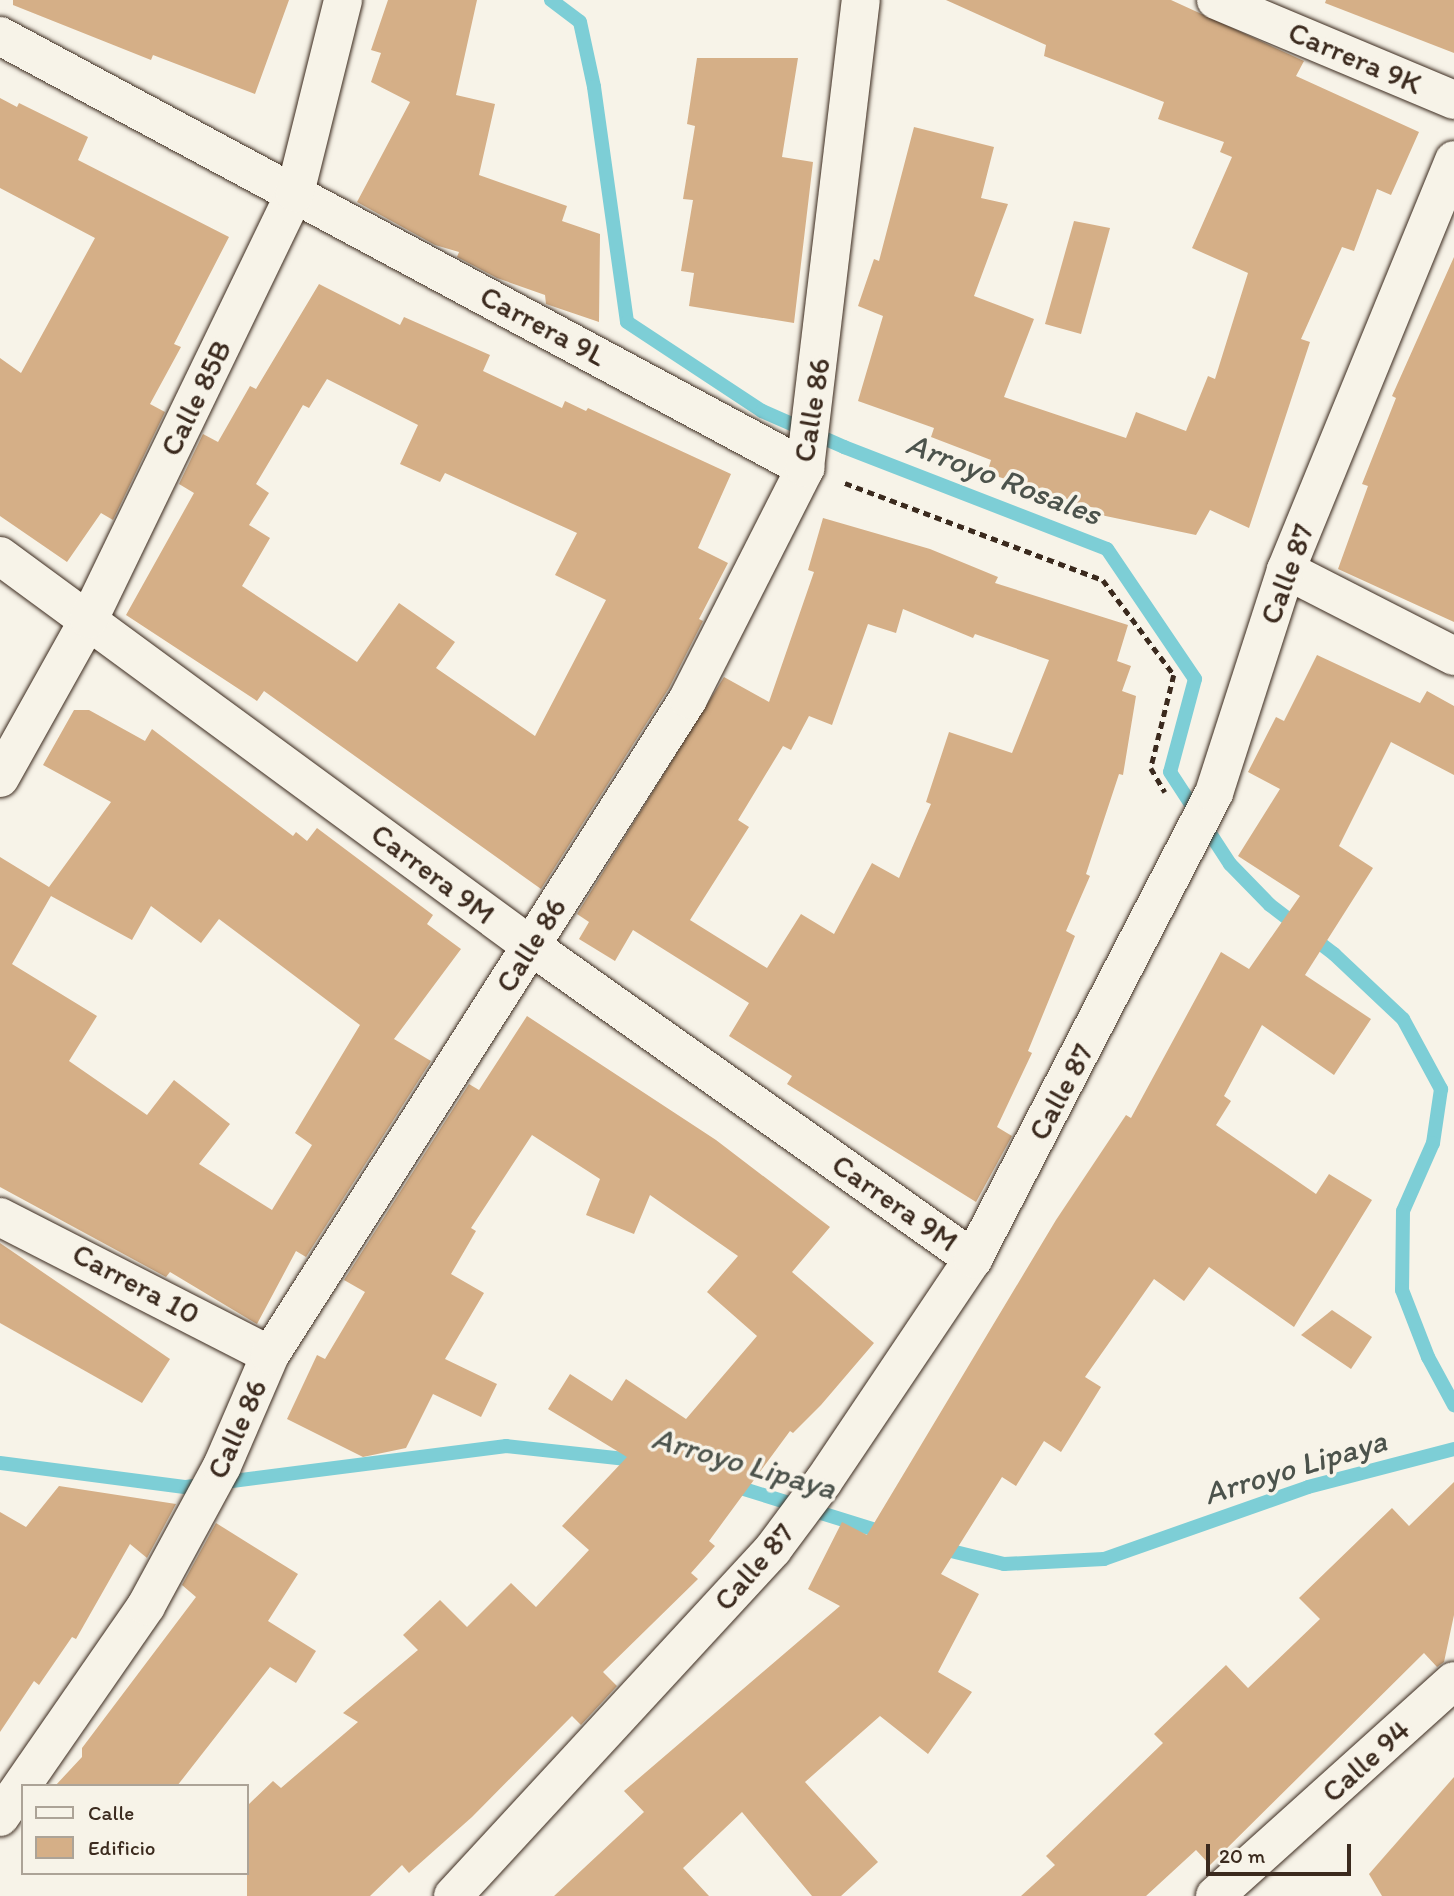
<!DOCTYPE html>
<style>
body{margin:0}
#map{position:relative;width:1454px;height:1896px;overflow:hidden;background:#f7f3e8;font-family:Itim,sans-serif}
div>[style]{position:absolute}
.stream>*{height:14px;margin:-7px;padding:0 7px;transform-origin:7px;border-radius:7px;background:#7dced6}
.building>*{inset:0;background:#d5af87}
.path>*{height:4.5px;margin-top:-2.25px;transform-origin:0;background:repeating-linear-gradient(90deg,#3b2a1e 0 7px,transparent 0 12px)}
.roads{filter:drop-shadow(0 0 2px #3b2a1e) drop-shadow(0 0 2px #3b2a1e)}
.minor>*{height:38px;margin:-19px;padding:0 19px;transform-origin:19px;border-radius:19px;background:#f7f3e8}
span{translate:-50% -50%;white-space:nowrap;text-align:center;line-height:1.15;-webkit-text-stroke:7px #f7f3e8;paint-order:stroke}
.street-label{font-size:30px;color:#3b2a1e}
.water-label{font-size:32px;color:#4c534c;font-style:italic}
.legend{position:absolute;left:21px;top:1784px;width:228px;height:91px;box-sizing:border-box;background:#f7f3e8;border:2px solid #aca397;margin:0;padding:9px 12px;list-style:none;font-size:21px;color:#3b2a1e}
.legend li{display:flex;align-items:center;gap:14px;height:35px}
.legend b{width:35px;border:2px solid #aca397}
.scale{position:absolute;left:1206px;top:1844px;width:145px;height:32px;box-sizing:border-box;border:4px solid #3b2a1e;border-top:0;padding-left:9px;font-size:21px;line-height:24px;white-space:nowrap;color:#3b2a1e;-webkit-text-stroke:5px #f7f3e8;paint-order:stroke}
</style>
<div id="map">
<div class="stream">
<div style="left:551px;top:0;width:36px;rotate:37deg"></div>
<div style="left:580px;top:22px;width:66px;rotate:77.8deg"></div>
<div style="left:594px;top:87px;width:237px;rotate:82deg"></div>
<div style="left:627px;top:322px;width:162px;rotate:33.4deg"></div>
<div style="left:762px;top:411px;width:90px;rotate:23.7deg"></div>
<div style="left:844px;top:447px;width:282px;rotate:21.2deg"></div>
<div style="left:1107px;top:549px;width:157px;rotate:55.9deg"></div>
<div style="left:1195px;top:679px;width:96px;rotate:105deg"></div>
<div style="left:1170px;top:772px;width:110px;rotate:56.9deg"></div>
<div style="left:1230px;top:864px;width:57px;rotate:45.7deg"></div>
<div style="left:1270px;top:905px;width:81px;rotate:37.4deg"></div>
<div style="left:1334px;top:954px;width:95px;rotate:43.3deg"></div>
<div style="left:1403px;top:1019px;width:80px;rotate:61.5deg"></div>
<div style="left:1441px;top:1089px;width:55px;rotate:98.4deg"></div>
<div style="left:1433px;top:1143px;width:74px;rotate:113.8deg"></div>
<div style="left:1403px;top:1211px;width:79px;rotate:90.7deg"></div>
<div style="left:1402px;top:1290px;width:72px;rotate:68.8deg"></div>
<div style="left:1428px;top:1357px;width:55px;rotate:61.6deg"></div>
<div style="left:0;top:1463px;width:188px;rotate:7.4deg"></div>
<div style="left:186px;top:1487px;width:323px;rotate:-7.3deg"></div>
<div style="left:506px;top:1446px;width:140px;rotate:6.2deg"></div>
<div style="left:728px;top:1484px;width:169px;rotate:17.3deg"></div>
<div style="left:939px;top:1548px;width:67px;rotate:13.8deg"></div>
<div style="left:1004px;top:1564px;width:100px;rotate:-2.9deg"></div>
<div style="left:1104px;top:1559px;width:216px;rotate:-19.4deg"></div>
<div style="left:1308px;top:1487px;width:151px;rotate:-14.6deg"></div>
</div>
<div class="building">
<div style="clip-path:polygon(13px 0,289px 0,255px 94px,153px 55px,151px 60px,13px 5px)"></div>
<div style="clip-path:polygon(388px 0,477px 0,456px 95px,495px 104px,479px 175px,567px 206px,562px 221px,600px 234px,599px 322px,546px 304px,545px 295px,497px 278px,457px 257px,459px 252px,435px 245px,357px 202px,410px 102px,371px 82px,381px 53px,371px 50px)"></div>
<div style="clip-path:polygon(946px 0,1171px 0,1304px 61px,1296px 76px,1419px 132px,1391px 195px,1377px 189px,1354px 251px,1342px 247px,1301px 339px,1310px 342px,1249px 528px,1210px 510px,1196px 535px,1096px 514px,1097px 509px,987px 473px,991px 460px,931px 437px,934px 428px,858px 401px,883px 316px,858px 306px,874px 259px,879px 261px,914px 127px,994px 147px,981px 198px,1008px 204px,974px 296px,1034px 319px,1004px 397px,1126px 438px,1136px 412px,1186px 431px,1208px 376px,1215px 379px,1248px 273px,1192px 248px,1232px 157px,1220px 152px,1224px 142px,1158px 119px,1164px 102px,1044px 56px,1046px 45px)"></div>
<div style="clip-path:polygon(1326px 0,1454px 0,1454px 53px,1325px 3px)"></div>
<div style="clip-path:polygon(697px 58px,798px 58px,782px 157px,813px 162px,794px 323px,689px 306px,694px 273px,681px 271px,693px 200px,683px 199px,695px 126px,687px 124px)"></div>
<div style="clip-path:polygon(0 98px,17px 107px,19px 103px,88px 137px,78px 160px,229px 237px,174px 344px,181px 347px,150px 404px,165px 412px,113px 520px,101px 513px,67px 562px,0 516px,0 358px,21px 373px,95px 238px,0 188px)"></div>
<div style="clip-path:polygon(1074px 221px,1110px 228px,1081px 334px,1045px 324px)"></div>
<div style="clip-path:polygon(1454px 257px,1454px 622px,1338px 569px,1368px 486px,1362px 484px,1396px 398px,1392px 396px)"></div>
<div style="clip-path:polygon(evenodd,319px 284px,400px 325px,404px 317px,490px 355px,483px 371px,562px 408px,565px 401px,586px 411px,588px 408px,731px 474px,698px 548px,728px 563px,699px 619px,703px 621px,669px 688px,541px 889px,264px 691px,257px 701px,126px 615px,194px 493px,179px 484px,203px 434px,218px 442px,250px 386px,256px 389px,319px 284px,327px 379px,418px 425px,400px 464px,440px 482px,445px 473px,577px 533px,555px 575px,606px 600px,535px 736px,436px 668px,455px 642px,399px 603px,357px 662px,242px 586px,270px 538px,249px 525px,269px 493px,256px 484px,303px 405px,309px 408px,327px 379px)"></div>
<div style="clip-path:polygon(evenodd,823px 518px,930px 549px,998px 577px,995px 583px,1128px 625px,1117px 661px,1131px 666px,1122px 691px,1136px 696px,1123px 775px,1119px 774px,1086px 874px,1090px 876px,1066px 931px,1075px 936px,1028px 1051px,1032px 1053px,997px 1127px,1012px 1136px,976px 1202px,787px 1084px,792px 1076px,729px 1036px,749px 1003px,633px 930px,615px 961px,579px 939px,589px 922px,577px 914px,724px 677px,769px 702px,814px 572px,808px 570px,823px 518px,903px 609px,973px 638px,975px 634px,1049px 660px,1012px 753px,949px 732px,926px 802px,931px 804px,899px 878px,872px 863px,834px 934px,801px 914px,767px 968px,690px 920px,749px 827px,738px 820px,783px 746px,791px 750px,809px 716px,832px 725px,868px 624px,896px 633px,903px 609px)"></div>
<div style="clip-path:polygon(1317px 655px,1420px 703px,1427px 691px,1454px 706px,1454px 775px,1391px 742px,1339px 846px,1373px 868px,1305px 975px,1371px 1019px,1334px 1075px,1262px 1025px,1224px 1096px,1231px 1101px,1216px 1125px,1316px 1194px,1329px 1174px,1372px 1200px,1294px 1327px,1209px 1267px,1184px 1301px,1154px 1279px,1085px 1377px,1101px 1387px,1061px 1452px,1044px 1441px,1016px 1486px,1002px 1477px,941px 1574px,979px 1594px,938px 1672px,972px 1692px,928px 1754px,880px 1716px,805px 1782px,878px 1862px,841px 1896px,812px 1896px,742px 1812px,683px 1868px,709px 1896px,554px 1896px,644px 1812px,624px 1791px,840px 1606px,808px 1589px,842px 1522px,867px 1535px,1056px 1220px,1126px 1115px,1131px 1118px,1221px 952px,1249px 969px,1300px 896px,1238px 856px,1280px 789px,1248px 772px,1276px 717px,1284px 721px)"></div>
<div style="clip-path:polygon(evenodd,74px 710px,89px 710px,145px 741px,152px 729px,293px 836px,296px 832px,307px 841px,317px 828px,433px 915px,427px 924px,461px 949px,394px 1039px,431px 1061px,306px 1257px,296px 1251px,257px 1324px,170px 1272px,166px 1277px,0 1187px,0 857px,49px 887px,111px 802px,43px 765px,74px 710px,51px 896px,132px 940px,151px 906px,201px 943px,219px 919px,360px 1025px,295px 1133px,312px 1145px,272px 1210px,199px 1164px,230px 1124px,174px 1080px,147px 1115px,69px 1061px,97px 1016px,12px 964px,51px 896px)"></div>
<div style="clip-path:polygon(527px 1016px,716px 1140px,830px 1227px,792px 1272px,874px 1343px,821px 1405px,793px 1433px,790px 1431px,709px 1541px,715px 1546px,691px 1573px,698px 1579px,603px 1672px,617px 1686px,581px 1725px,572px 1716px,472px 1817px,409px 1873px,402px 1865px,370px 1896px,247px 1896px,247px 1806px,273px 1781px,281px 1788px,358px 1722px,343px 1713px,418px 1650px,403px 1635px,440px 1600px,467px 1627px,511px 1583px,536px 1607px,589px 1550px,562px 1526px,627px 1457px,548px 1409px,570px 1374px,612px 1401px,626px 1379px,686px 1419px,757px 1336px,707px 1292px,738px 1256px,650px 1195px,634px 1234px,586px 1215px,600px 1179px,532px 1135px,471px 1228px,476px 1231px,451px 1274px,484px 1293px,445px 1359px,497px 1384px,481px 1417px,433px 1394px,406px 1448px,363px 1457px,287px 1419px,317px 1355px,325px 1359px,365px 1292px,344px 1280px,469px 1084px,479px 1090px)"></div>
<div style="clip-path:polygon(0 1243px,170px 1359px,142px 1403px,0 1323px)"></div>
<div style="clip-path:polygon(1332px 1310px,1372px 1337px,1351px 1369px,1301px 1335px)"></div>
<div style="clip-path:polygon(1454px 1482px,1454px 1615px,1444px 1662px,1437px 1667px,1424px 1653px,1210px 1865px,1196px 1850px,1146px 1896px,1021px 1896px,1055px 1865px,1046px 1856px,1163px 1743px,1154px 1734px,1226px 1665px,1248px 1688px,1320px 1619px,1299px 1598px,1392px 1508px,1409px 1526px)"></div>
<div style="clip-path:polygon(59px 1486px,176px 1504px,147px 1558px,130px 1544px,76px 1639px,72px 1637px,39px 1685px,34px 1681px,0 1732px,0 1512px,26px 1527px)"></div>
<div style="clip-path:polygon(216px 1523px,298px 1574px,268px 1621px,316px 1651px,296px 1683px,270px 1667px,177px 1786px,55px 1786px,82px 1757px,82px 1748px,196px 1597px,182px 1585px)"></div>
<div style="clip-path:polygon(1454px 1777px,1454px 1896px,1382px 1896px,1369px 1874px)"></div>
</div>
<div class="path">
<div style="left:845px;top:483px;width:276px;rotate:20.6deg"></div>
<div style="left:1103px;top:580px;width:119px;rotate:53.2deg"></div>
<div style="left:1174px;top:675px;width:96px;rotate:103.9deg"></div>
<div style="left:1151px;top:768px;width:28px;rotate:60deg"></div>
</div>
<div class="roads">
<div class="minor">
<div style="left:1216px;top:0;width:258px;rotate:22.8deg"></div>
<div style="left:0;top:36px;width:914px;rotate:28.22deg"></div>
<div style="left:0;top:556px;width:659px;rotate:36.3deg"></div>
<div style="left:531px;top:946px;width:542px;rotate:35.3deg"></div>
<div style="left:1286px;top:570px;width:189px;rotate:27.1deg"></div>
<div style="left:0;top:778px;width:182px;rotate:-60.8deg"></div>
<div style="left:89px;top:619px;width:473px;rotate:-64.2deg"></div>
<div style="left:295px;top:193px;width:199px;rotate:-76deg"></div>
<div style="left:0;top:1217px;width:303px;rotate:27.1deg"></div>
<div style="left:0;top:1817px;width:257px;rotate:-55.3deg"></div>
<div style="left:146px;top:1606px;width:159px;rotate:-61.5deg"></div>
<div style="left:222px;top:1466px;width:121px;rotate:-66.6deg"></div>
<div style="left:270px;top:1355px;width:778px;rotate:-57.49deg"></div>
<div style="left:688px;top:699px;width:259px;rotate:-63.1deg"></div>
<div style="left:805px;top:468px;width:471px;rotate:-83.2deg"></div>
<div style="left:453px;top:1896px;width:472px;rotate:-47.3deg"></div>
<div style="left:773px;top:1549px;width:84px;rotate:-53.3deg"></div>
<div style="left:823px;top:1482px;width:269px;rotate:-56.1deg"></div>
<div style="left:973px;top:1259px;width:525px;rotate:-62.65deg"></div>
<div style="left:1214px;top:793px;width:234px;rotate:-72.1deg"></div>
<div style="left:1286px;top:570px;width:443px;rotate:-67.7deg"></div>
<div style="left:1215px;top:1896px;width:321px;rotate:-42deg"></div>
</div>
</div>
<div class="street-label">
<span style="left:1355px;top:58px;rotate:23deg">Carrera 9K</span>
<span style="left:543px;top:326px;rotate:28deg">Carrera 9L</span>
<span style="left:196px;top:398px;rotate:-64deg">Calle 85B</span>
<span style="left:812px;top:410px;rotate:-81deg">Calle 86</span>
<span style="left:1287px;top:574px;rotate:-70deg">Calle 87</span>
<span style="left:433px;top:874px;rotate:37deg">Carrera 9M</span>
<span style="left:531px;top:945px;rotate:-58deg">Calle 86</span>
<span style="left:1061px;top:1092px;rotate:-62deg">Calle 87</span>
<span style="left:895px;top:1203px;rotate:35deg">Carrera 9M</span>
<span style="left:136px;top:1284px;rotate:28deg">Carrera 10</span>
<span style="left:237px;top:1429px;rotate:-66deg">Calle 86</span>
<span style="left:754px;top:1567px;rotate:-49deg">Calle 87</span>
<span style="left:1366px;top:1761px;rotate:-42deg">Calle 94</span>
</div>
<div class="water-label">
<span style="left:1004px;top:479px;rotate:21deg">Arroyo Rosales</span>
<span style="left:744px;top:1463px;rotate:16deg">Arroyo Lipaya</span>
<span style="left:1295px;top:1467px;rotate:-17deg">Arroyo Lipaya</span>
</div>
<ul class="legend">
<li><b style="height:9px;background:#f7f3e8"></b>Calle</li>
<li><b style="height:19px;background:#d5af87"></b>Edificio</li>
</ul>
<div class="scale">20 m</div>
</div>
